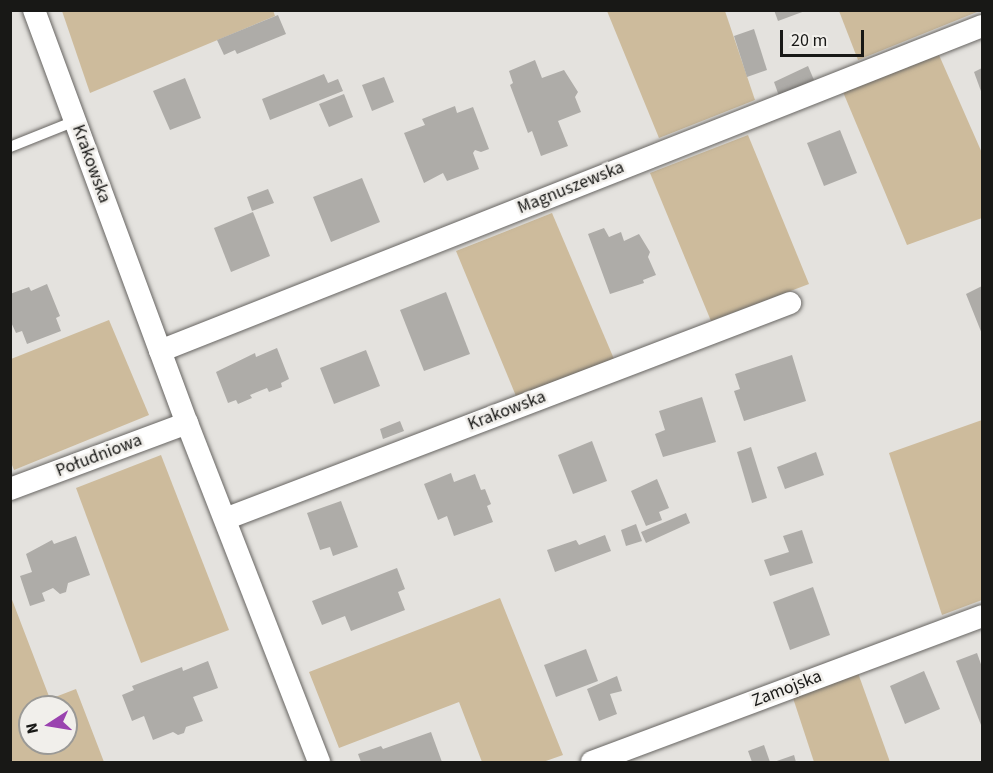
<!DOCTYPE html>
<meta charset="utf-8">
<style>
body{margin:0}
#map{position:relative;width:993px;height:773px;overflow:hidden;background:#e4e2de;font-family:"Source Sans 3",sans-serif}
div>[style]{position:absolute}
.green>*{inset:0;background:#cdbb9c}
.building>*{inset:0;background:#aeaca8}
.roads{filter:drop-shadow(0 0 2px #676562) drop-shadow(0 0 2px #676562)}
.service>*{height:10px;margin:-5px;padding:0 5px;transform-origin:5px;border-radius:5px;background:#fff}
.minor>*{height:22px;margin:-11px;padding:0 11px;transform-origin:11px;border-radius:11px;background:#fff}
span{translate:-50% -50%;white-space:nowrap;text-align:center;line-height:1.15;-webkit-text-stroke:5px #f1efeb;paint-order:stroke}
.street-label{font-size:18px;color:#181816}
.frame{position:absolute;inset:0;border:12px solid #181816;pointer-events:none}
.north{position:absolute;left:18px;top:695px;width:60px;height:60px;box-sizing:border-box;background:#f1efeb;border:2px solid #9a9996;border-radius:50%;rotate:258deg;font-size:16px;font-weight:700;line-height:24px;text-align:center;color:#181816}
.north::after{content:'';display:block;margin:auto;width:21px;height:27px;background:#9a42af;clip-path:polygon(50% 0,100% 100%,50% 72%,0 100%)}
.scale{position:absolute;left:780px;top:30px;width:84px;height:27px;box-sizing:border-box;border:3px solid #181816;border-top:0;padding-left:8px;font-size:18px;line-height:21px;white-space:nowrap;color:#181816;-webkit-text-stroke:4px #f1efeb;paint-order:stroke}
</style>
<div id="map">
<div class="green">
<div style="clip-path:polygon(273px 10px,275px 16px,90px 93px,62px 11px)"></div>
<div style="clip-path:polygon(982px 10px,858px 60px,839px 11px,840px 10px)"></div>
<div style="clip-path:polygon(607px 11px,725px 11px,755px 100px,659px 138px)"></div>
<div style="clip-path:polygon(939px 55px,982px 153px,982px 218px,907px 245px,843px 92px)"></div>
<div style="clip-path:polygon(748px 135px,809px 284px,711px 321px,650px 173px)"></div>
<div style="clip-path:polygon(552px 213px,614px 359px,516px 396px,456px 251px)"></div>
<div style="clip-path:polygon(109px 320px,149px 415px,14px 470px,10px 460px,11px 359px)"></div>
<div style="clip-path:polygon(982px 420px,982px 600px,942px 615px,889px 453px)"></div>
<div style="clip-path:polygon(161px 455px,229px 630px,141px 663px,76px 488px)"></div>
<div style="clip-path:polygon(evenodd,11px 597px,50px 699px,76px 689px,104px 762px,11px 762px,11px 597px,30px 707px,66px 707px,66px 743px,30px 743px,30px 707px)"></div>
<div style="clip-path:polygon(500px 598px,563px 755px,543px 762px,482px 762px,459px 702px,339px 748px,309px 672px)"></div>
<div style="clip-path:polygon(858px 673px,890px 762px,814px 762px,793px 698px)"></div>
</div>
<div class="building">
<div style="clip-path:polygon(774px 10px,805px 10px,805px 11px,778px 21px)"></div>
<div style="clip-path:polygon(278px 15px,286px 34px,237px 54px,235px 50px,224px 55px,217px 40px)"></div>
<div style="clip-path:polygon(754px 29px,767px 70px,747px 77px,734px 36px)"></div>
<div style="clip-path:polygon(535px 60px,542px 78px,564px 70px,578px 92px,575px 97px,581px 112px,558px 121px,568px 146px,541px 156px,532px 131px,528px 133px,510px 85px,513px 83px,509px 71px)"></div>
<div style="clip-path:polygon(808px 66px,814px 80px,779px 96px,774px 82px)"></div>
<div style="clip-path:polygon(982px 68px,982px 94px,974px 72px)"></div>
<div style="clip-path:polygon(324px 74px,328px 83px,338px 79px,343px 91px,270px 120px,262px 99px)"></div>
<div style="clip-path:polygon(384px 77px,394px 102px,372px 111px,362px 85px)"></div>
<div style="clip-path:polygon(185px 78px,201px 118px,170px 130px,153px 91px)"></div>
<div style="clip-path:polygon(344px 94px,353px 117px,329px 127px,319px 104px)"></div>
<div style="clip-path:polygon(455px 106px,457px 113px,473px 107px,489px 149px,481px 152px,475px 150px,473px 153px,479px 169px,447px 181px,443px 173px,424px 183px,404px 133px,425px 125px,422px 119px)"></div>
<div style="clip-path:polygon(840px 130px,857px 173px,824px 186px,807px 143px)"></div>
<div style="clip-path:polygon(362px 178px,380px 222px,331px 242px,313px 197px)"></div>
<div style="clip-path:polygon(268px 189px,274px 203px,252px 211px,247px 197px)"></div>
<div style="clip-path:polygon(253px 212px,270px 256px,231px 272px,214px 228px)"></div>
<div style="clip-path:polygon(604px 228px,609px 237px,621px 232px,624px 241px,639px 234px,650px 252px,648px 257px,656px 275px,643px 280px,644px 283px,610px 294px,588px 234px)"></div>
<div style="clip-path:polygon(47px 284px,60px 316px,56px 318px,61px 331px,27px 344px,22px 331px,16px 333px,10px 320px,10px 294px,29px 287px,31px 291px)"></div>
<div style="clip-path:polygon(982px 286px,982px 334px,966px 294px)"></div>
<div style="clip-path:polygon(446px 292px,470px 354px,424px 371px,400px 310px)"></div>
<div style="clip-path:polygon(277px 348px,289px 379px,281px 383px,282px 387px,269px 392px,267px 388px,250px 395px,252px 398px,238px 404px,236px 400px,228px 403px,216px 372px,255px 353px,256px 357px)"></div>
<div style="clip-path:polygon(366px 350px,380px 386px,334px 404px,320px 368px)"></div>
<div style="clip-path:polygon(792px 355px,806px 401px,744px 421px,734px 391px,740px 389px,735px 374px)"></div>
<div style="clip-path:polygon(702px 397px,716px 442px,663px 457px,655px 434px,665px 430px,659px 411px)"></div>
<div style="clip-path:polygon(400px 421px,404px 431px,383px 439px,380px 429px)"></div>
<div style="clip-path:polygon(592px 441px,607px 481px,573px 494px,558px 455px)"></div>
<div style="clip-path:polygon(751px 447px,767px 498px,752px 503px,737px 452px)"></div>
<div style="clip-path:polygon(816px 452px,824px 475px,785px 489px,777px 467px)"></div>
<div style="clip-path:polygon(451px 473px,454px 482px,475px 474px,481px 490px,485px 489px,491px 504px,487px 506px,493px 522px,454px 536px,447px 516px,438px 520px,424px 484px)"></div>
<div style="clip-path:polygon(657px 479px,669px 508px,659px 512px,662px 520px,646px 526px,631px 491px)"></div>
<div style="clip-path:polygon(341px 501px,358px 547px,333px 556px,330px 547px,320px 550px,307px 513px)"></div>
<div style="clip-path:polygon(686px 513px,690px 523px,646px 543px,641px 532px)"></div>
<div style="clip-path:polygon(636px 524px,642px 541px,626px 546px,621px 530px)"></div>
<div style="clip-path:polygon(802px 530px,813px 563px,770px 576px,764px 560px,789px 552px,783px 536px)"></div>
<div style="clip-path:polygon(605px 535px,611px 551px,555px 572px,547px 550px,576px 540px,579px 545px)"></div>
<div style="clip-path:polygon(76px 536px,90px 575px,68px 583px,66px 592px,60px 594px,53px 588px,42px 593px,45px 601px,30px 606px,20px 576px,32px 572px,26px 554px,52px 540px,54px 544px)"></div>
<div style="clip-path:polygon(397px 568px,405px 589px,398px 592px,405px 610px,351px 631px,345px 616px,322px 625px,312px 601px)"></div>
<div style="clip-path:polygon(813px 587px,830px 635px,790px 650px,773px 602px)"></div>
<div style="clip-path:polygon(586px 649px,598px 681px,556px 697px,544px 665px)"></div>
<div style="clip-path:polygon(977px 653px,982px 667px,981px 725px,956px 661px)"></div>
<div style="clip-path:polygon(208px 661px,218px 688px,193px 697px,203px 721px,186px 727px,184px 733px,178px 735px,173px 732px,153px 740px,144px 716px,132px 721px,122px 695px,134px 690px,132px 686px,182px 667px,183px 671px)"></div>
<div style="clip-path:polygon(924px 671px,940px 709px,905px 724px,890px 686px)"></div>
<div style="clip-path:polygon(617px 676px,622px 691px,610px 694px,617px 714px,599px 721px,587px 689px)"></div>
<div style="clip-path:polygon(431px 732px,442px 762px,361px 762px,358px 754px,381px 746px,383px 749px)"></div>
<div style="clip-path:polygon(764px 745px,770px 762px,752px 762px,748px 751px)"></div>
<div style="clip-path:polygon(794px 755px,796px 762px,774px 762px)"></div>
</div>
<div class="roads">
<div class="service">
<div style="left:10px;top:147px;width:70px;rotate:-21.8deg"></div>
</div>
<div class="minor">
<div style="left:34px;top:10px;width:440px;rotate:69.7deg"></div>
<div style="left:187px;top:423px;width:364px;rotate:68.7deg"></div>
<div style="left:160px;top:351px;width:884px;rotate:-21.57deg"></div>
<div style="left:10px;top:489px;width:189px;rotate:-20.4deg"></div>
<div style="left:225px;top:519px;width:605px;rotate:-20.92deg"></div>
<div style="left:592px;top:762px;width:416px;rotate:-20.5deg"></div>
</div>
</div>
<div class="street-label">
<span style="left:91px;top:164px;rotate:70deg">Krakowska</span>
<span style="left:571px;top:188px;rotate:-22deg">Magnuszewska</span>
<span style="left:507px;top:411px;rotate:-21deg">Krakowska</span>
<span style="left:99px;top:456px;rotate:-21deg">Południowa</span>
<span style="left:787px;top:689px;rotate:-21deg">Zamojska</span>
</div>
<div class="frame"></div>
<div class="north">N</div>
<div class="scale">20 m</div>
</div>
